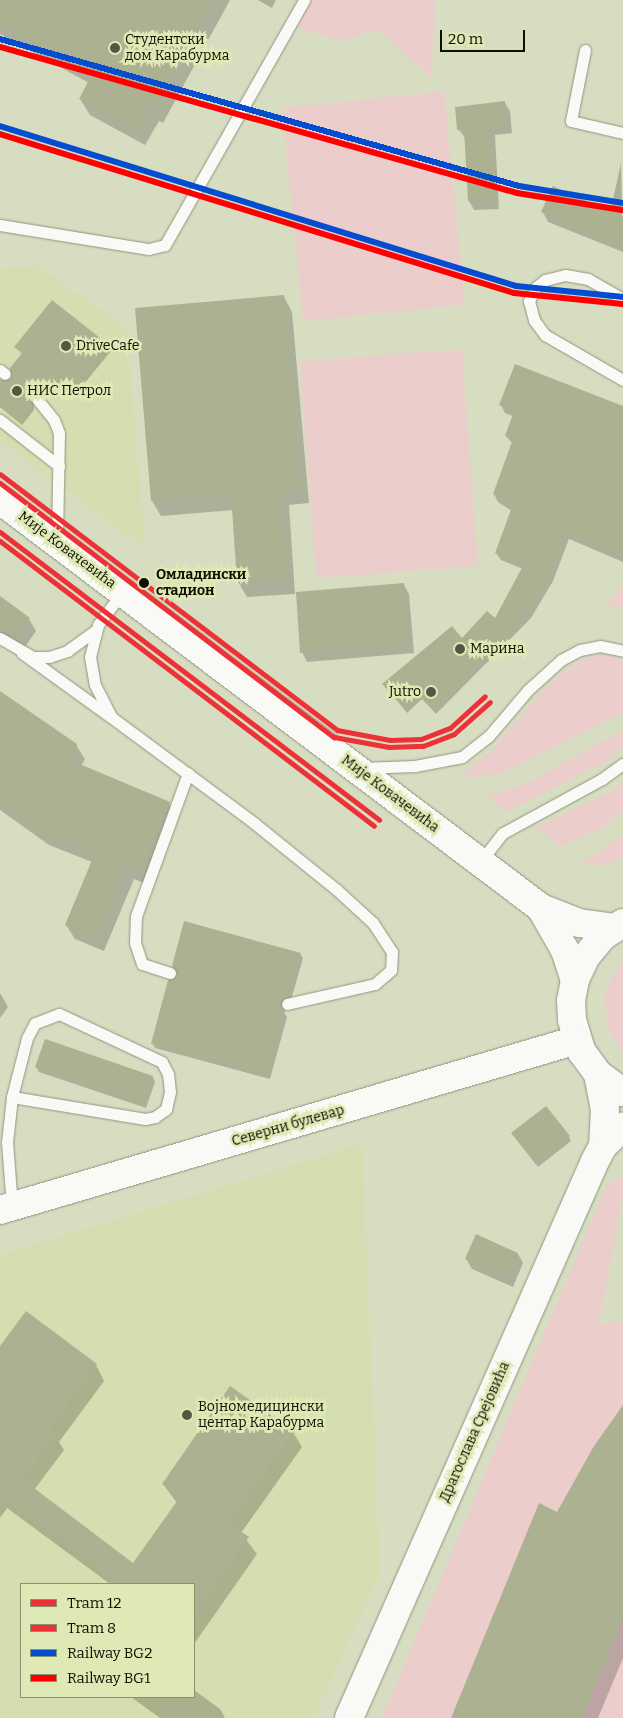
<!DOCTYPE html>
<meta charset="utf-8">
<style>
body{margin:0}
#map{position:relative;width:623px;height:1718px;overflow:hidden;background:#d7ddc1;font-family:Bitter,serif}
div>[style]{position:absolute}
.built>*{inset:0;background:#d4deb0}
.green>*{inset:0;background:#ebcecb}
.shadow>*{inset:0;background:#0003}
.building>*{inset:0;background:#abb191}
.roads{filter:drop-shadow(0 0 1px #919580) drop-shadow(0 0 1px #919580)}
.lane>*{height:11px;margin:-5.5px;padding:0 5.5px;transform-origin:5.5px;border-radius:5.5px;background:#f9faf6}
.secondary>*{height:28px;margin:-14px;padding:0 14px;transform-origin:14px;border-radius:14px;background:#f9faf6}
.rail-1>*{height:6px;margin:-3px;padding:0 3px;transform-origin:3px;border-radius:3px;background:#044cd0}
.rail-2>*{height:6px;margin:-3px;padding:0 3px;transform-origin:3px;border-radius:3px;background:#f00}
.tram-1>*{height:5px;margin:-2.5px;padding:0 2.5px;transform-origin:2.5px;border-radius:2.5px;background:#ed3237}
.tram-2>*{height:5px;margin:-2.5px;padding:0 2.5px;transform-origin:2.5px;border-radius:2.5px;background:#ed3237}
.dots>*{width:14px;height:14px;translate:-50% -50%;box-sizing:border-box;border:2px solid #dee9b5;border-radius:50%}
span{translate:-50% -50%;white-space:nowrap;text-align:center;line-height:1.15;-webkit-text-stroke:5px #dee9b5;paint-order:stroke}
.poi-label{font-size:14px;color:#0c0f01}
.left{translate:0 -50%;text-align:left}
.right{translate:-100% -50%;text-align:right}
.street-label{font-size:14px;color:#0c0f01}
.stop-label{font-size:14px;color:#0c0f01;font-weight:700}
.legend{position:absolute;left:20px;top:1583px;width:175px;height:115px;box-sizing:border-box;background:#dee9b5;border:1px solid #8a926d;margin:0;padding:6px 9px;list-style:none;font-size:15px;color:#0c0f01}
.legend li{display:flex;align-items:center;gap:10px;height:25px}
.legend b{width:25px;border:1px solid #8a926d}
.scale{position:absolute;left:440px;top:30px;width:85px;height:22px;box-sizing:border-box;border:2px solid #0c0f01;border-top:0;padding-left:6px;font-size:15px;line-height:18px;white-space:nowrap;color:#0c0f01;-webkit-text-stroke:4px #dee9b5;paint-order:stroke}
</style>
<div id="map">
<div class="built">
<div style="clip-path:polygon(37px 266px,126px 326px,146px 550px,0 441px,0 269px)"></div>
<div style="clip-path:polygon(evenodd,362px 1144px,380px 1574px,314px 1718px,0 1718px,0 1255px,362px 1144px,21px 1584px,194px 1584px,194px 1697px,21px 1697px,21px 1584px)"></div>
</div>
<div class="green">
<div style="clip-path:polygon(304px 0,436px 0,431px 78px,379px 30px,340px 41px,290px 25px)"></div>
<div style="clip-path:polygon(444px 91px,465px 305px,303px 321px,282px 108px)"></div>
<div style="clip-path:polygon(462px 349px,478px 566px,316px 578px,300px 361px)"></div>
<div style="clip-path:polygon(623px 586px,623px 608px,607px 604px)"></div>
<div style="clip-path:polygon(608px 653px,623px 662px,623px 713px,503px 773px,469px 778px,462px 774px,490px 752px,550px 683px,579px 660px)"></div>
<div style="clip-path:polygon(623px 730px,623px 746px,609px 760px,507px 812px,487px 796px,525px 784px)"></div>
<div style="clip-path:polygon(623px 781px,623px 811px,602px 828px,560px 847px,537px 827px,606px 794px)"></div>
<div style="clip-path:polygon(623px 835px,623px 857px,607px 865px,580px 864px)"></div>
<div style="clip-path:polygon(623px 961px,623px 1051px,609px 1031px,604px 1001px,607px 986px)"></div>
<div style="clip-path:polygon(623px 1177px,623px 1195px,599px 1325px,623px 1320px,623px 1718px,382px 1718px,607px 1184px)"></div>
</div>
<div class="shadow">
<div style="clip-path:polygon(0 0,230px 0,163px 123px,159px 121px,145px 145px,90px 115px,80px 99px,89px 83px,0 34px)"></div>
<div style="clip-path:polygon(258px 0,276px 0,272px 8px)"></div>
<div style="clip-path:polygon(504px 102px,510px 111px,512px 133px,495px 135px,499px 209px,474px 210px,469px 201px,466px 139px,459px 130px,456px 108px)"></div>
<div style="clip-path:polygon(621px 163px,623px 252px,548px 222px,543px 212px,610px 213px)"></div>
<div style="clip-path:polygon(284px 297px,292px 312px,309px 503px,289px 505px,295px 594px,247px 597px,238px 582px,234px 510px,161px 516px,152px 501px)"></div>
<div style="clip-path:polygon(108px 346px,111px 351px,74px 396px,56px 382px,44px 397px,34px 398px,34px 410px,22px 425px,0 407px,0 382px,13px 379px,22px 354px,16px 347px)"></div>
<div style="clip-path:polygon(501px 405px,623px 408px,623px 562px,569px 539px,553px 581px,531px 618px,436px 714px,422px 699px,407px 713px,384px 684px,495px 620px,523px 569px,501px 560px,496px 553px,512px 511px,498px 502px,494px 494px,513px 444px,506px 436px,513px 416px,505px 413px)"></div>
<div style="clip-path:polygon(404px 585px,409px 594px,414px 653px,307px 662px,302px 652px)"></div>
<div style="clip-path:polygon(0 598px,29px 619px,36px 631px,23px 650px,0 634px)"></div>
<div style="clip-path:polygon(0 693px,76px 745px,85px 759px,81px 766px,169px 803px,177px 817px,149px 885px,134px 879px,104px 951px,75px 939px,66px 925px,92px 862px,49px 845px,0 810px)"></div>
<div style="clip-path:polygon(300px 954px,303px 958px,291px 1000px,281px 1007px,287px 1017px,270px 1079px,155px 1048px,153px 1044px)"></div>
<div style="clip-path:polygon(0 993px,8px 1007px,0 1018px)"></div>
<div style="clip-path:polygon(46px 1040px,153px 1077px,155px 1082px,146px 1108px,39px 1072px,36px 1067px)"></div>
<div style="clip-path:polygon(515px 1137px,569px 1137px,571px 1141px,538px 1167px)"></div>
<div style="clip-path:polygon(518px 1254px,523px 1263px,513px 1287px,472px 1269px,466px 1259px)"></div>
<div style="clip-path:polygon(0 1348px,96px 1365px,104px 1381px,59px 1442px,64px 1450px,34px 1490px,134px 1565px,177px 1503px,163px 1484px,293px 1432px,302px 1447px,241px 1533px,257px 1554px,194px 1644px,194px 1584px,110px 1584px,7px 1508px,0 1518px)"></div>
<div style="clip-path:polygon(623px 1407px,623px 1658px,598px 1718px,453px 1718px,558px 1513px)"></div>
<div style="clip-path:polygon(194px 1690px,220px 1709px,225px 1718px,160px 1718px,131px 1697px,194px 1697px)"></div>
</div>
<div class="building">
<div style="clip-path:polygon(0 0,212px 0,153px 108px,149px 105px,136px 130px,79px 99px,92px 74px,0 24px)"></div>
<div style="clip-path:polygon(505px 101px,508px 124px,491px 126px,494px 200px,468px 201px,464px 130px,457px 130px,455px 107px)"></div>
<div style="clip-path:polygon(553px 186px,623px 217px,623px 245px,605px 241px,541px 212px)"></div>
<div style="clip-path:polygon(284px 295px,301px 488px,281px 490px,287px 579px,237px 582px,231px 494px,151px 501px,135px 308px)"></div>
<div style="clip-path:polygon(52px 300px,109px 345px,71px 393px,54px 378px,41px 393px,32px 394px,32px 405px,19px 422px,0 406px,0 380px,11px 378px,10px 368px,22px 353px,14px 347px)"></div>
<div style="clip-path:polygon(515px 364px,623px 406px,623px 557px,565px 532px,549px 573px,528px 611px,477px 665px,431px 708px,418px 693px,402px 706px,382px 684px,452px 626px,462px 638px,487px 611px,495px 618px,524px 564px,495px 553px,512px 507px,493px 494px,513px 439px,505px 436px,514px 411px,499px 405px)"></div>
<div style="clip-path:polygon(404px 583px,409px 644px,300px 653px,296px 592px)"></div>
<div style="clip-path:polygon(0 596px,30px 618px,15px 638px,0 629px)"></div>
<div style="clip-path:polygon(0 691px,77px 744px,70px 760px,170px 802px,141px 871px,126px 865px,96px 938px,65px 925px,95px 853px,40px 831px,0 802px)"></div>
<div style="clip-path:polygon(184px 921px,301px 953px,289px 996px,280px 1002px,285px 1011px,268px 1075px,151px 1044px,168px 980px,177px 975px,172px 966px)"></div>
<div style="clip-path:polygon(45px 1039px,153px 1076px,144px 1105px,35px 1067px)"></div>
<div style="clip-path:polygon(546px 1106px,570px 1136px,535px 1163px,511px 1133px)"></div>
<div style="clip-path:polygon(476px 1234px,518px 1253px,508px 1278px,465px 1259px)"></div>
<div style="clip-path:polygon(26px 1311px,97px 1364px,49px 1429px,56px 1434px,22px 1479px,133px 1563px,180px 1497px,162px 1484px,230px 1386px,294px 1431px,229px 1523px,249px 1537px,194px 1617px,194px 1584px,119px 1584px,6px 1500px,0 1508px,0 1346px)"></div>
<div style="clip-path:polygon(623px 1405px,623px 1620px,582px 1718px,451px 1718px,539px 1503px,557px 1512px,594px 1446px)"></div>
</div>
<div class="roads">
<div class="lane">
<div style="left:585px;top:50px;width:72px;rotate:101.2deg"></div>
<div style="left:571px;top:121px;width:53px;rotate:13deg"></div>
<div style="left:0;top:225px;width:151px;rotate:9.2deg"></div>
<div style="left:149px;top:249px;width:16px;rotate:-14deg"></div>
<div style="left:165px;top:245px;width:282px;rotate:-60.4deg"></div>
<div style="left:623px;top:299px;width:40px;rotate:-150.3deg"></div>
<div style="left:588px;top:279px;width:23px;rotate:-170deg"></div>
<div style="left:565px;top:275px;width:21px;rotate:166deg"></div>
<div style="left:545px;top:280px;width:11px;rotate:142deg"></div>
<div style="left:536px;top:287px;width:16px;rotate:117deg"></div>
<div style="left:529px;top:301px;width:20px;rotate:75deg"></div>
<div style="left:534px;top:320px;width:19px;rotate:54deg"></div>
<div style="left:545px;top:335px;width:90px;rotate:30deg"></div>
<div style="left:0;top:370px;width:6px;rotate:39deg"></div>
<div style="left:37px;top:399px;width:27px;rotate:51deg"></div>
<div style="left:54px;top:420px;width:14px;rotate:69deg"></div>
<div style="left:59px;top:433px;width:108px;rotate:91.1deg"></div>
<div style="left:0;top:420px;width:75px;rotate:37.9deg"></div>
<div style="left:123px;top:591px;width:42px;rotate:126.3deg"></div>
<div style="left:98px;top:625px;width:33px;rotate:104deg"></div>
<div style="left:90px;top:657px;width:28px;rotate:80deg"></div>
<div style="left:95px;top:685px;width:36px;rotate:63deg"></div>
<div style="left:111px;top:717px;width:178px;rotate:36.5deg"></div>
<div style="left:254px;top:823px;width:107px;rotate:38.9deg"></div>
<div style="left:337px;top:890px;width:49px;rotate:42.5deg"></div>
<div style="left:373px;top:923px;width:35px;rotate:57deg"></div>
<div style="left:392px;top:952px;width:18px;rotate:93deg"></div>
<div style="left:391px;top:970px;width:21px;rotate:139deg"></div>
<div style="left:375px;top:984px;width:90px;rotate:167.2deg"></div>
<div style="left:0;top:638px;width:38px;rotate:30deg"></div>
<div style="left:33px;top:657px;width:16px"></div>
<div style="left:49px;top:657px;width:19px;rotate:-18deg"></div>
<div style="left:67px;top:651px;width:36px;rotate:-36deg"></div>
<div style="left:22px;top:653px;width:106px;rotate:35.8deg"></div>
<div style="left:362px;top:768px;width:53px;rotate:-2.2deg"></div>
<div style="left:415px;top:766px;width:48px;rotate:-10.8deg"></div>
<div style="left:462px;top:757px;width:33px;rotate:-38deg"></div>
<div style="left:488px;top:737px;width:62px;rotate:-49.6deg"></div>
<div style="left:528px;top:690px;width:45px;rotate:-42.3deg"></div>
<div style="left:561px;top:660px;width:21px;rotate:-28deg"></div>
<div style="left:580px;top:650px;width:20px;rotate:-11deg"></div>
<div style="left:600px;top:646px;width:24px;rotate:12deg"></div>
<div style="left:480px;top:862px;width:37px;rotate:-52deg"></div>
<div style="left:503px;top:833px;width:113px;rotate:-28.6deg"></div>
<div style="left:602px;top:779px;width:26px;rotate:-36deg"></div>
<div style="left:170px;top:973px;width:29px;rotate:-162deg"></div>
<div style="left:142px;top:964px;width:22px;rotate:-108deg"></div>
<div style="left:135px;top:943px;width:27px;rotate:-88deg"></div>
<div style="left:136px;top:916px;width:152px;rotate:-70deg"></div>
<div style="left:12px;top:1097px;width:135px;rotate:9.4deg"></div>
<div style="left:145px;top:1119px;width:10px;rotate:-11deg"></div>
<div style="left:155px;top:1117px;width:14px;rotate:-36deg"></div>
<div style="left:166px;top:1109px;width:17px;rotate:-77deg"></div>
<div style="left:170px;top:1092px;width:18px;rotate:-96deg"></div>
<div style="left:168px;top:1074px;width:13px;rotate:-117deg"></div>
<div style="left:162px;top:1062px;width:114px;rotate:-155deg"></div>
<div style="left:59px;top:1014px;width:26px;rotate:159deg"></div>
<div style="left:35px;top:1023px;width:17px;rotate:118deg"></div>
<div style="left:27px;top:1038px;width:61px;rotate:104.3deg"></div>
<div style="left:12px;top:1097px;width:45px;rotate:96.3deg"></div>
<div style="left:7px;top:1142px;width:65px;rotate:85.6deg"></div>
</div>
<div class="secondary">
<div style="left:0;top:500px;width:678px;rotate:37.02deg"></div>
<div style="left:541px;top:908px;width:41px;rotate:21.5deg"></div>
<div style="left:579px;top:923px;width:35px;rotate:8deg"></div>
<div style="left:541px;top:908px;width:48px;rotate:60.3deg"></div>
<div style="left:565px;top:950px;width:32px;rotate:72deg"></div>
<div style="left:623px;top:923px;width:24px;rotate:147deg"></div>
<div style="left:603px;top:936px;width:26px;rotate:130deg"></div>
<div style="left:586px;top:956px;width:26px;rotate:115deg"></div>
<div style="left:575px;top:980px;width:20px;rotate:101deg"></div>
<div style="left:571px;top:1000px;width:20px;rotate:87deg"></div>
<div style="left:572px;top:1020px;width:34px;rotate:73deg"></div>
<div style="left:582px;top:1052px;width:27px;rotate:54deg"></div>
<div style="left:598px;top:1074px;width:31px;rotate:36deg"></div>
<div style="left:598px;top:1074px;width:36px;rotate:79deg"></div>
<div style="left:605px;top:1109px;width:37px;rotate:93deg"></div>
<div style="left:0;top:1210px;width:602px;rotate:-16.42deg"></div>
<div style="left:349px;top:1718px;width:609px;rotate:-66.17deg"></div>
<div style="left:595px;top:1161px;width:17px;rotate:-62deg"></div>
<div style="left:603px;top:1146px;width:28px;rotate:-44deg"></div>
</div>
</div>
<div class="rail-1">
<div style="left:0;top:39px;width:539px;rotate:15.81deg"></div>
<div style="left:519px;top:186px;width:105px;rotate:9.3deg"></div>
<div style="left:0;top:126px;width:540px;rotate:17.23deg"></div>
<div style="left:516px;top:286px;width:108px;rotate:5.9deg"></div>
</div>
<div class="rail-2">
<div style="left:0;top:47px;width:537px;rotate:15.77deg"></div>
<div style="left:517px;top:193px;width:106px;rotate:9.2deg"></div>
<div style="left:0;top:134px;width:538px;rotate:17.19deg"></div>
<div style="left:514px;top:293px;width:109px;rotate:5.8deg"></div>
</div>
<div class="tram-1">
<div style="left:0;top:474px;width:423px;rotate:37.2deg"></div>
<div style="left:337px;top:730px;width:54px;rotate:10.7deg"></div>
<div style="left:390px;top:740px;width:31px;rotate:-2deg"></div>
<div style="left:421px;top:739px;width:31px;rotate:-21deg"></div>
<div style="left:450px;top:728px;width:47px;rotate:-42.4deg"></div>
<div style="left:0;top:532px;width:476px;rotate:37.2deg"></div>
</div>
<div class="tram-2">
<div style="left:0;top:483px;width:420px;rotate:37.3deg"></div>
<div style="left:334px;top:737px;width:56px;rotate:10.3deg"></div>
<div style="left:389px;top:747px;width:34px;rotate:-2deg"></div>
<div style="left:423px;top:746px;width:33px;rotate:-21deg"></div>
<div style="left:454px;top:734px;width:48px;rotate:-41.6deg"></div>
<div style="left:0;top:541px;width:470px;rotate:37.3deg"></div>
</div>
<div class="dots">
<div style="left:115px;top:48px;background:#535744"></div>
<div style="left:66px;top:346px;background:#535744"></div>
<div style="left:17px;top:391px;background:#535744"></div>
<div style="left:144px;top:583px;background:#0c0f01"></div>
<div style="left:460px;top:649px;background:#535744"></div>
<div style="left:431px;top:692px;background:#535744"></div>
<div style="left:187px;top:1415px;background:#535744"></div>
</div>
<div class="poi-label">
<span class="left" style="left:125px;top:48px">Студентски<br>дом Карабурма</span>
<span class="left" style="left:76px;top:346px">DriveCafe</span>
<span class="left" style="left:27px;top:391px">НИС Петрол</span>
<span class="left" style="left:470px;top:649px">Марина</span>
<span class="right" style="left:421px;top:692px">Jutro</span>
<span class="left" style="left:198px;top:1415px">Војномедицински<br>центар Карабурма</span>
</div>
<div class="street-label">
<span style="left:67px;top:550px;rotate:37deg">Мије Ковачевића</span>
<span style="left:390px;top:794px;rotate:37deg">Мије Ковачевића</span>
<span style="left:288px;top:1126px;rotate:-16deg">Северни булевар</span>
<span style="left:475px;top:1432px;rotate:-66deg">Драгослава Срејовића</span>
</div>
<div class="stop-label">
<span class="left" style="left:156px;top:583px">Омладински<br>стадион</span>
</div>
<ul class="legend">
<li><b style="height:6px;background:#ed3237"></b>Tram 12</li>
<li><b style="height:6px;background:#ed3237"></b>Tram 8</li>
<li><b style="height:6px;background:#044cd0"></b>Railway BG2</li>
<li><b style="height:6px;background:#f00"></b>Railway BG1</li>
</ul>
<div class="scale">20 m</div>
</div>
